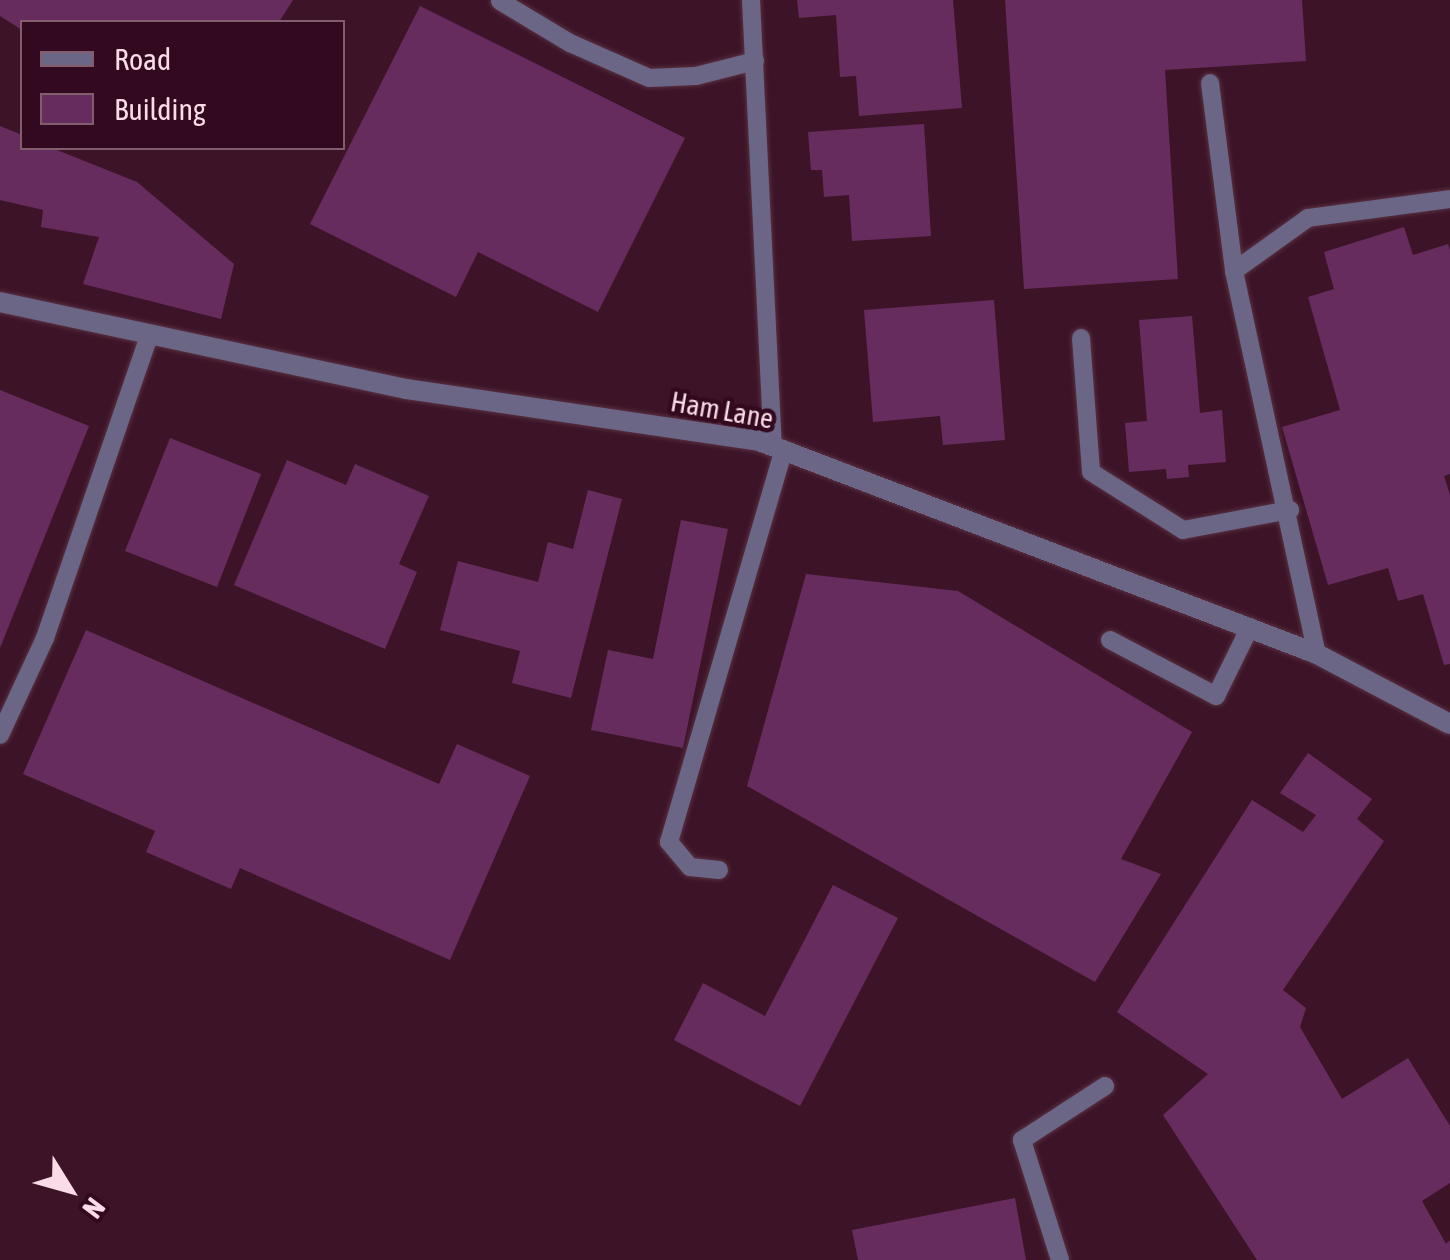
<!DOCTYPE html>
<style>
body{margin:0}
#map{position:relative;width:1450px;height:1260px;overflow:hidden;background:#3d1427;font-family:"Asap Condensed",sans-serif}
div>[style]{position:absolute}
.building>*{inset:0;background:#672c5e}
.roads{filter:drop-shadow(0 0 2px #573042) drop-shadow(0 0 2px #573042)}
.lane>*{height:18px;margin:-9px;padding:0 9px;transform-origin:9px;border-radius:9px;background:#6b6685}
.street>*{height:20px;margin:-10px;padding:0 10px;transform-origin:10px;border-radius:10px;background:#6b6685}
span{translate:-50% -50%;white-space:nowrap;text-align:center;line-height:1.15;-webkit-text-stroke:9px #32091e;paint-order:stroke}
.street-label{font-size:28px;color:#f9dce7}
.legend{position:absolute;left:20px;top:20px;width:325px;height:130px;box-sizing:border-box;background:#32091e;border:2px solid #825d6e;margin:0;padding:12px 18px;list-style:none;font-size:30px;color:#f9dce7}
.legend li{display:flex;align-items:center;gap:20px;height:50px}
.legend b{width:50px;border:2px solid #825d6e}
.north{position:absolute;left:20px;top:1140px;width:100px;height:100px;-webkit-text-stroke:8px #32091e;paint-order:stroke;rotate:127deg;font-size:28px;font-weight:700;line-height:40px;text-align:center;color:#f9dce7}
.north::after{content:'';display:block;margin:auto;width:35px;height:45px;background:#f9dce7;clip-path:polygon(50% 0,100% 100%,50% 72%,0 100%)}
</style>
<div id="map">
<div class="building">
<div style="clip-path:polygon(0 0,293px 0,279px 22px,22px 22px,22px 30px,0 16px)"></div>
<div style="clip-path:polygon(797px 0,953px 0,962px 108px,859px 116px,856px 76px,840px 77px,836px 15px,799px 18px)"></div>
<div style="clip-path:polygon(1005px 0,1302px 0,1306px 61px,1165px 70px,1178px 279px,1024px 289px)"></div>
<div style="clip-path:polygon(420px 6px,685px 138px,598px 312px,478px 252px,456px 297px,310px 224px)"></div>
<div style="clip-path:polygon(924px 124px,931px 236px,852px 241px,849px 195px,824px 197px,822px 170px,811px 170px,808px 132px)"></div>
<div style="clip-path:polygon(0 126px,22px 135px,22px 148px,52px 148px,137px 182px,234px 264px,221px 319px,83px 284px,99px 237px,41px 227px,43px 210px,0 200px)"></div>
<div style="clip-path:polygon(1404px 227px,1413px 255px,1448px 244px,1450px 250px,1450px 474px,1444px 476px,1450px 495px,1450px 664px,1444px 665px,1423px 594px,1398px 601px,1388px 568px,1328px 585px,1282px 427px,1340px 410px,1308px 297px,1334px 289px,1324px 252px)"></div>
<div style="clip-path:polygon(994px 300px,1005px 440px,943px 445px,940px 416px,873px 422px,864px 310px)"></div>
<div style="clip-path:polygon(1192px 316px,1200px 413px,1222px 410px,1226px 462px,1188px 465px,1189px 477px,1167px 479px,1166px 469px,1129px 472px,1125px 423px,1147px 421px,1139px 320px)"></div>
<div style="clip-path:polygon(0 390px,89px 426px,0 648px)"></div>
<div style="clip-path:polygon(170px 438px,261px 474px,217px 587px,125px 551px)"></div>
<div style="clip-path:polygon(287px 460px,346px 485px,355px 464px,429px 496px,399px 564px,417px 572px,385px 649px,234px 585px)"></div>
<div style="clip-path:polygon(588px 490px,622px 499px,571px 698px,512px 683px,520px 651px,440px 630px,458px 561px,538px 582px,548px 542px,573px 549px)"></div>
<div style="clip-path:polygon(681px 520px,728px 529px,683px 748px,591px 730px,608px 650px,653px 659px)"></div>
<div style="clip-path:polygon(806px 574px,958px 591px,1192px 732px,1121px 859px,1161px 874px,1095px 982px,747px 786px)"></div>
<div style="clip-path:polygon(86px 630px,439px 784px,457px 744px,530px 776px,450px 960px,240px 868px,231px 889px,146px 852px,155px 831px,23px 774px)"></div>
<div style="clip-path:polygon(1308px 753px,1372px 799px,1357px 819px,1384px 841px,1283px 990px,1306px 1008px,1300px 1027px,1342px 1099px,1408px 1058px,1450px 1126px,1450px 1183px,1422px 1201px,1446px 1244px,1450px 1240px,1450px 1260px,1257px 1260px,1163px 1115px,1208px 1074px,1117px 1012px,1252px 800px,1303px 832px,1316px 815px,1280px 793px)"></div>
<div style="clip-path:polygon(833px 885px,898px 918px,800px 1106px,674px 1040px,703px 983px,765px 1016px)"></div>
<div style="clip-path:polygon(1015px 1198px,1026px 1260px,858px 1260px,852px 1230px)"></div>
</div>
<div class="roads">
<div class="lane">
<div style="left:751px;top:0;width:447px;rotate:87.2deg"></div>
<div style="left:500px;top:1px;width:82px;rotate:31deg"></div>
<div style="left:570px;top:43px;width:86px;rotate:23.9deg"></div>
<div style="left:649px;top:78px;width:47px;rotate:-2.4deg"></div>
<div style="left:696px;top:76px;width:61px;rotate:-14.3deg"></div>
<div style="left:1210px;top:83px;width:190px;rotate:82.7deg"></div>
<div style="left:1234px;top:271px;width:392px;rotate:77.8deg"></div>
<div style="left:1234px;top:271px;width:91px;rotate:-35.6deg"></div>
<div style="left:1308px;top:218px;width:143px;rotate:-7.6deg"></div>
<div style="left:1081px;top:338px;width:134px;rotate:85.7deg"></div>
<div style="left:1091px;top:472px;width:109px;rotate:32.2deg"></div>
<div style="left:1183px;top:530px;width:109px;rotate:-10.6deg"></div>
<div style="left:1110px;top:640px;width:120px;rotate:27.8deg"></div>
<div style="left:1216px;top:696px;width:77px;rotate:-63.8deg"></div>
<div style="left:0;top:735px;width:107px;rotate:-65.1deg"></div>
<div style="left:45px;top:638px;width:319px;rotate:-71deg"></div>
<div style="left:719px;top:870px;width:29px;rotate:-174deg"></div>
<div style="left:690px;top:867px;width:33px;rotate:-130deg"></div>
<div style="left:669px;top:842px;width:409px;rotate:-73.7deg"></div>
<div style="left:1060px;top:1260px;width:126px;rotate:-107.6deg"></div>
<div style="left:1022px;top:1140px;width:99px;rotate:-33deg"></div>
</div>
<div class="street">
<div style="left:0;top:302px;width:416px;rotate:12.1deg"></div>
<div style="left:407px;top:389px;width:356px;rotate:8.4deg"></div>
<div style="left:759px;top:441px;width:597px;rotate:20.89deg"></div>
<div style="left:1317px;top:654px;width:150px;rotate:27.8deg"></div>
</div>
</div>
<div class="street-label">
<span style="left:722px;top:410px;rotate:10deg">Ham Lane</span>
</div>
<ul class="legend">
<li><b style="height:12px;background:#6b6685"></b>Road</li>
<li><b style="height:28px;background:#672c5e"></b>Building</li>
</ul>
<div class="north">N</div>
</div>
